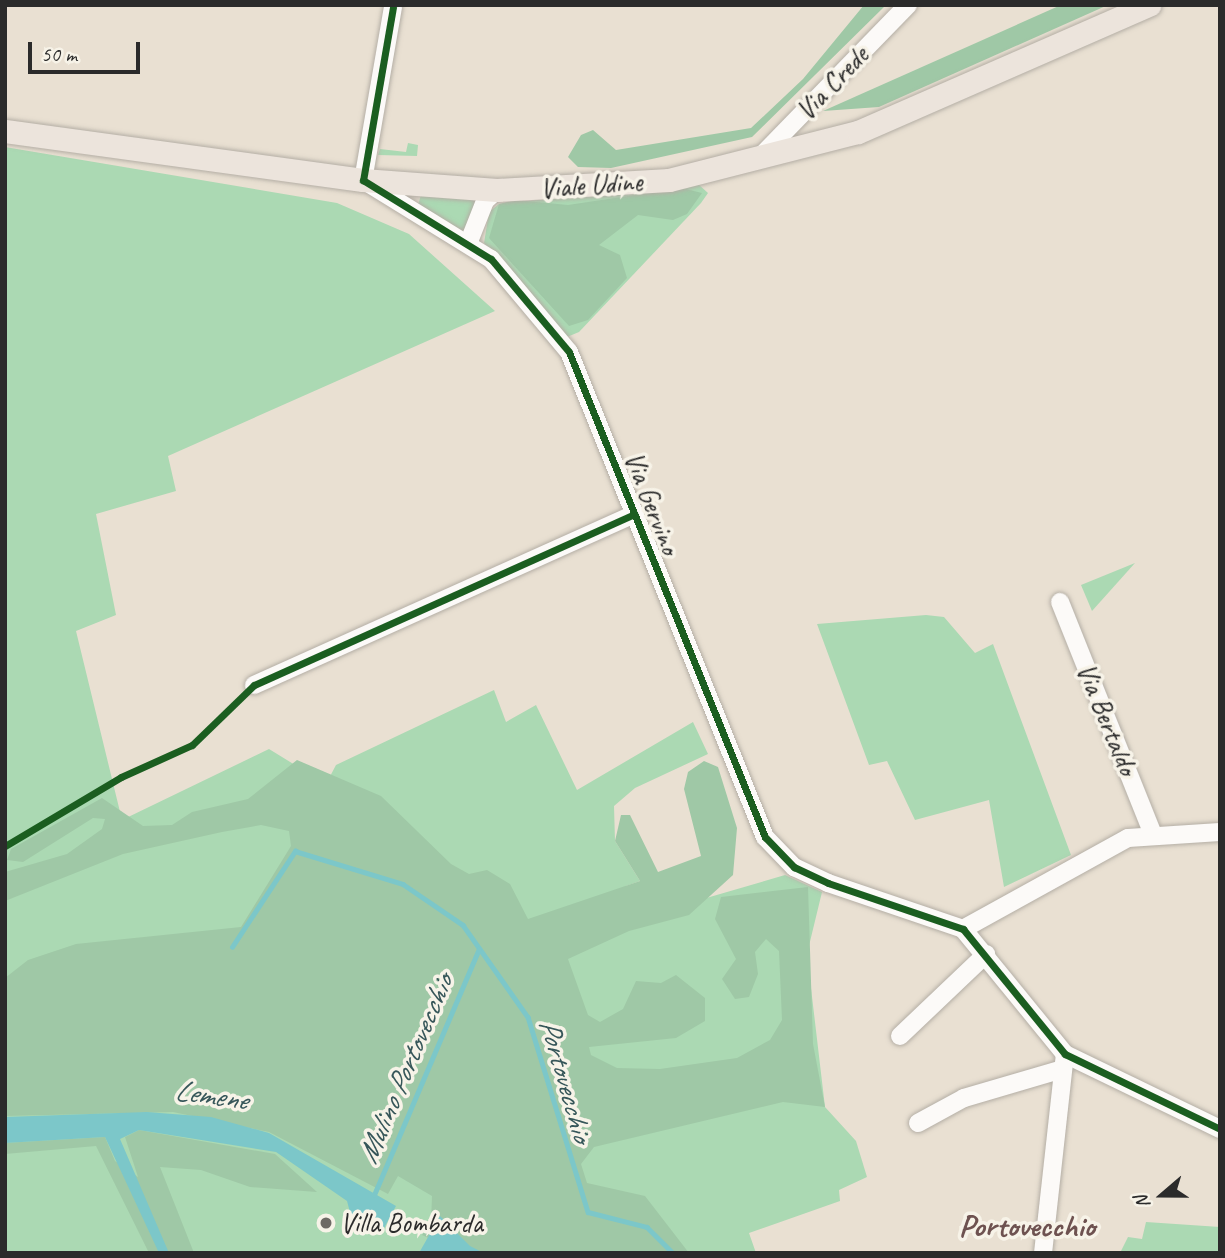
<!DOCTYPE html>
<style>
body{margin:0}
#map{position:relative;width:1225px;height:1258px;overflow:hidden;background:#e9e0d2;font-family:Caveat,sans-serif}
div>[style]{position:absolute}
.green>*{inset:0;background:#abd9b3}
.forest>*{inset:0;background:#9fc8a6}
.water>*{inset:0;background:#7cc7c9}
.stream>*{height:4.5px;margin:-2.25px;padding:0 2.25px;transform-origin:2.25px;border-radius:2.25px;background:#7cc7c9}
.roads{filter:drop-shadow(0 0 2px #b4aea5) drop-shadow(0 0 2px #b4aea5)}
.minor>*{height:18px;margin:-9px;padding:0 9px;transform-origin:9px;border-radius:9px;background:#fcfaf8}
.major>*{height:23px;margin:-11.5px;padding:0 11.5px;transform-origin:11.5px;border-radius:11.5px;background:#ece4dc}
.cycleway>*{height:7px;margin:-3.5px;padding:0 3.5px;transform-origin:3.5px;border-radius:3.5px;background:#1b5e20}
.dots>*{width:19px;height:19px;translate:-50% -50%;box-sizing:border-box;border:4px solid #f7f3e8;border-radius:50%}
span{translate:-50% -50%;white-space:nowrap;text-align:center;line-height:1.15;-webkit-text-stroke:7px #f7f3e8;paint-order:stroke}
.street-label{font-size:28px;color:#2b2b2b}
.poi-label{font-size:28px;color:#2b2b2b}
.left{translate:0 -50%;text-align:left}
.water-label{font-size:30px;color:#365659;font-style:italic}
.quarter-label{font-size:32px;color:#6e5250;font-weight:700}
.frame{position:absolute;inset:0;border:7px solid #2b2b2b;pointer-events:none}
.north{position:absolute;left:1127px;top:1160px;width:70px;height:70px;-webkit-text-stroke:5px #f7f3e8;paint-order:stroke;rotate:250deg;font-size:19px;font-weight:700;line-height:28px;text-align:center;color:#2b2b2b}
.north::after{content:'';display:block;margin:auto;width:24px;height:32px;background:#2b2b2b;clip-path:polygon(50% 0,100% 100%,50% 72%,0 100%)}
.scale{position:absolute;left:28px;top:42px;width:112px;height:32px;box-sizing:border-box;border:4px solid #2b2b2b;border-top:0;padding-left:9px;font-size:21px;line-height:24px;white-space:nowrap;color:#2b2b2b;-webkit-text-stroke:5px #f7f3e8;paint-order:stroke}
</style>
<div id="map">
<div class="green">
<div style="clip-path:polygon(408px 143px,418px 145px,417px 156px,378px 155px,380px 149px,406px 152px)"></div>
<div style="clip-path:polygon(5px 147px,337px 203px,409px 234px,495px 311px,168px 456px,176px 491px,96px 514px,116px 615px,76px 631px,122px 820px,269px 749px,326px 784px,336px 765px,494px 690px,506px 722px,536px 705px,577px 790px,693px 722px,708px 754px,635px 788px,614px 806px,615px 841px,640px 881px,626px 886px,641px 917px,785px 875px,822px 892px,807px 954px,825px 1107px,856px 1141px,867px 1177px,839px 1190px,840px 1201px,749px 1233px,756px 1253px,5px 1253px)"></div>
<div style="clip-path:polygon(698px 184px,708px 193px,701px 203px,579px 332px,567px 337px,484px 243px,489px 212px,499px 204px)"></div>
<div style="clip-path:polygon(421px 195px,476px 198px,468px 227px,462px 231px,418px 205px)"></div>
<div style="clip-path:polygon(1135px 563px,1092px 611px,1081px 585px)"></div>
<div style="clip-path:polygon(926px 615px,944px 617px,975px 653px,993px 644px,1071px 855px,1004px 887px,989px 800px,915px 820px,887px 761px,869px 765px,817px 624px)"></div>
<div style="clip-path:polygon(1146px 1222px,1220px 1227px,1220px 1253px,1120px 1253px,1128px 1237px,1142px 1239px)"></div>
</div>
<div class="forest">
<div style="clip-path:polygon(864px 5px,886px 5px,752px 137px,611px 168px,578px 167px,568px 157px,581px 135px,593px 130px,616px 150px,751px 128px,803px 79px)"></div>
<div style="clip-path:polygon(1061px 5px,1108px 5px,879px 107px,823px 111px)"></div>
<div style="clip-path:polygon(682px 188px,702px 193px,687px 214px,673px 220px,638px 215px,599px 245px,620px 255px,627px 278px,588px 320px,569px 326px,489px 238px,499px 204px,515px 200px,568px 205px)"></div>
<div style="clip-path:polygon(297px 760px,381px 796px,451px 864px,469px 874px,487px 870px,510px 884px,528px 919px,640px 881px,615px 841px,621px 815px,630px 815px,658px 872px,701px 856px,684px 789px,688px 772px,704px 761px,718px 767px,737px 828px,733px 875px,689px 915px,629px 931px,568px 959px,588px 1015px,600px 1022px,623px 1009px,636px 981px,661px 983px,676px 975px,705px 998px,705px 1021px,676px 1038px,589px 1047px,591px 1055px,617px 1068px,660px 1069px,737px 1058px,770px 1040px,782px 1020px,779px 951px,766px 939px,755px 952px,758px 974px,749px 997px,735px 999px,722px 979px,736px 959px,715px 919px,721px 897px,808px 887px,813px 1044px,825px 1107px,783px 1102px,594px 1147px,581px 1164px,587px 1183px,645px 1196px,689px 1253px,462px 1253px,422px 1235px,431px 1222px,432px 1196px,398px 1176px,388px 1194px,269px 1132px,173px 1112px,5px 1116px,5px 978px,28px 960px,76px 944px,241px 927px,291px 846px,289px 831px,261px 825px,222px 832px,123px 854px,5px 901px,5px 872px,67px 854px,102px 829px,105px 819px,93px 818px,23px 862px,7px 860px,11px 849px,102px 798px,143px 826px,172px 825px,192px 812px,248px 799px)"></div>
<div style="clip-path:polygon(139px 1130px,275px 1154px,317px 1192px,250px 1187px,201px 1170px,160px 1167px,194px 1253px,149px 1253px,96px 1146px,5px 1154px,5px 1143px,105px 1137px,115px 1161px,138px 1177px,125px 1137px)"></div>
</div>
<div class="water">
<div style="clip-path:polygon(147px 1112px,211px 1117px,269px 1133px,396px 1206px,384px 1228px,351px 1216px,347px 1201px,276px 1152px,139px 1130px,120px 1139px,169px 1253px,159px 1253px,105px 1137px,5px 1143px,5px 1117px)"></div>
<div style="clip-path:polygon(440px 1216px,470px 1246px,484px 1253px,419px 1253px)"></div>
</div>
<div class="stream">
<div style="left:232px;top:947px;width:115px;rotate:-56.7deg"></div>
<div style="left:295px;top:851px;width:113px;rotate:17deg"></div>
<div style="left:403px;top:884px;width:73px;rotate:34.3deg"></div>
<div style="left:463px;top:925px;width:113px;rotate:54.8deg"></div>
<div style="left:528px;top:1017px;width:204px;rotate:72.9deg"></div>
<div style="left:588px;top:1212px;width:61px;rotate:14.3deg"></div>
<div style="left:647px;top:1227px;width:37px;rotate:45deg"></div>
<div style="left:374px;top:1195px;width:267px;rotate:-66.9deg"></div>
</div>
<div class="roads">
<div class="minor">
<div style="left:393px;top:7px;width:176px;rotate:99.8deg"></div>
<div style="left:363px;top:180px;width:150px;rotate:31.7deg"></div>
<div style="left:491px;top:259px;width:121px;rotate:50deg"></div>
<div style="left:569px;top:352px;width:523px;rotate:68deg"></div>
<div style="left:765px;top:837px;width:42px;rotate:46deg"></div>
<div style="left:794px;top:867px;width:38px;rotate:25deg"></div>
<div style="left:828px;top:883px;width:143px;rotate:18.8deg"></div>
<div style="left:963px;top:929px;width:161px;rotate:50.8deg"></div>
<div style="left:1065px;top:1054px;width:172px;rotate:25.8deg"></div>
<div style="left:759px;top:158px;width:214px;rotate:-45.8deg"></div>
<div style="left:468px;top:244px;width:46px;rotate:-68.4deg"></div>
<div style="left:485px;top:201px;width:16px;rotate:-43deg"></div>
<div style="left:1060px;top:602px;width:251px;rotate:68.2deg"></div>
<div style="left:254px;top:685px;width:417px;rotate:-24.2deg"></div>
<div style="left:963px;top:929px;width:188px;rotate:-28.9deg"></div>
<div style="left:1128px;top:838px;width:92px;rotate:-3.7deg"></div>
<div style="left:900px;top:1036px;width:119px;rotate:-43.6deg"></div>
<div style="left:918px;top:1123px;width:52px;rotate:-28.5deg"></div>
<div style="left:964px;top:1098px;width:99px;rotate:-16.4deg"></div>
<div style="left:1043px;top:1253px;width:200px;rotate:-83.7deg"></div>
</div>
<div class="major">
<div style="left:5px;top:131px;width:361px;rotate:7.8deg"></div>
<div style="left:363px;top:180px;width:134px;rotate:4.3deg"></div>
<div style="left:497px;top:190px;width:172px;rotate:-3.3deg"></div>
<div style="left:669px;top:180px;width:195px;rotate:-14.3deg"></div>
<div style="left:858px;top:132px;width:318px;rotate:-23.6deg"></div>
</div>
</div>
<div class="cycleway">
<div style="left:393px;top:7px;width:176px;rotate:99.8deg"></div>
<div style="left:363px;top:180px;width:150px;rotate:31.7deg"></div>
<div style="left:491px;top:259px;width:121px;rotate:50deg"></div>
<div style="left:569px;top:352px;width:523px;rotate:68deg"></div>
<div style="left:765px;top:837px;width:42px;rotate:46deg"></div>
<div style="left:794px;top:867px;width:38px;rotate:25deg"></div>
<div style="left:828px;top:883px;width:143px;rotate:18.8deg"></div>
<div style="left:963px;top:929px;width:161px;rotate:50.8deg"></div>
<div style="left:1065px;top:1054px;width:172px;rotate:25.8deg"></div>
<div style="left:5px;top:846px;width:135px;rotate:-30.7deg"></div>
<div style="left:121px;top:777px;width:78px;rotate:-24.3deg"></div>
<div style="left:192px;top:745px;width:86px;rotate:-44.1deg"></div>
<div style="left:254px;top:685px;width:417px;rotate:-24.2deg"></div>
</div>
<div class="dots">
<div style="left:326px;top:1223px;background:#6e6a65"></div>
</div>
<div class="street-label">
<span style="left:832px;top:83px;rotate:-46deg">Via Crede</span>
<span style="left:591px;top:185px;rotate:-4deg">Viale Udine</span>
<span style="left:652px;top:503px;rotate:69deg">Via Gervino</span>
<span style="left:1107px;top:719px;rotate:68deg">Via Bertaldo</span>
</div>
<div class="poi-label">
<span class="left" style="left:340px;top:1223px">Villa Bombarda</span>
</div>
<div class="water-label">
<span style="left:405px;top:1069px;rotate:-67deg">Mulino Portovecchio</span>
<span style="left:566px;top:1080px;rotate:74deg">Portovecchio</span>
<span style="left:211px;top:1095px;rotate:8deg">Lemene</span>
</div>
<div class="quarter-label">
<span style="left:1027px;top:1226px">Portovecchio</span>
</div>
<div class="frame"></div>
<div class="north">N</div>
<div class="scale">50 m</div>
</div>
